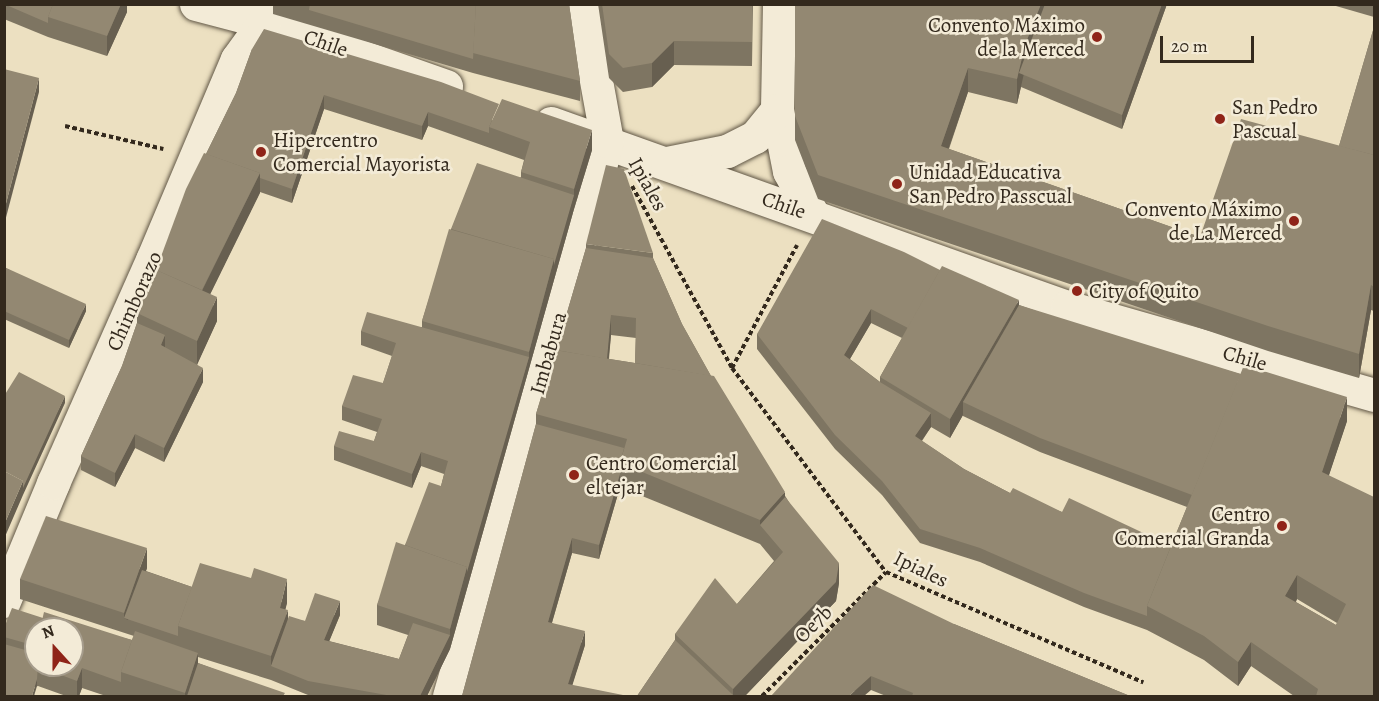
<!DOCTYPE html>
<meta charset="utf-8">
<style>
body{margin:0}
#map{position:relative;width:1379px;height:701px;overflow:hidden;background:#ece0c1;font-family:Alegreya,serif}
div>[style]{position:absolute}
.path>*{height:4px;margin-top:-2px;transform-origin:0;background:repeating-linear-gradient(90deg,#33291d 0 4.5px,transparent 0 7.5px)}
.roads{filter:drop-shadow(0 0 2px #615746) drop-shadow(0 0 2px #615746)}
.minor>*{height:33px;margin:-16.5px;padding:0 16.5px;transform-origin:16.5px;border-radius:16.5px;background:#f3ebd7}
.wall>*{inset:0;background:#7e7562}
.shaded-wall>*{inset:0;background:#675f50}
.building>*{inset:0;background:#938872}
.dots>*{width:16px;height:16px;translate:-50% -50%;box-sizing:border-box;border:3px solid #f3ebd7;border-radius:50%}
span{translate:-50% -50%;white-space:nowrap;text-align:center;line-height:1.15;-webkit-text-stroke:5px #f3ebd7;paint-order:stroke}
.poi-label{font-size:21px;color:#33291d}
.right{translate:-100% -50%;text-align:right}
.left{translate:0 -50%;text-align:left}
.street-label{font-size:21px;color:#33291d}
.frame{position:absolute;inset:0;border:6px solid #33291d;pointer-events:none}
.north{position:absolute;left:24px;top:617px;width:60px;height:60px;box-sizing:border-box;background:#f3ebd7;border:2px solid #a69d8d;border-radius:50%;rotate:339deg;font-size:16px;font-weight:700;line-height:24px;text-align:center;color:#33291d}
.north::after{content:'';display:block;margin:auto;width:21px;height:27px;background:#8f2418;clip-path:polygon(50% 0,100% 100%,50% 72%,0 100%)}
.scale{position:absolute;left:1160px;top:36px;width:94px;height:27px;box-sizing:border-box;border:3px solid #33291d;border-top:0;padding-left:8px;font-size:18px;line-height:21px;white-space:nowrap;color:#33291d;-webkit-text-stroke:4px #f3ebd7;paint-order:stroke}
</style>
<div id="map">
<div class="path">
<div style="left:65px;top:126px;width:101px;rotate:13.2deg"></div>
<div style="left:632px;top:186px;width:208px;rotate:61.2deg"></div>
<div style="left:732px;top:368px;width:139px;rotate:-62.1deg"></div>
<div style="left:732px;top:368px;width:256px;rotate:53deg"></div>
<div style="left:886px;top:572px;width:280px;rotate:23.2deg"></div>
<div style="left:762px;top:696px;width:175px;rotate:-45deg"></div>
</div>
<div class="roads">
<div class="minor">
<div style="left:196px;top:4px;width:70px;rotate:14.8deg"></div>
<div style="left:264px;top:22px;width:193px;rotate:19.4deg"></div>
<div style="left:779px;top:4px;width:106px;rotate:91.1deg"></div>
<div style="left:777px;top:110px;width:62px;rotate:78.9deg"></div>
<div style="left:789px;top:171px;width:50px;rotate:61.4deg"></div>
<div style="left:551px;top:123px;width:548px;rotate:19.63deg"></div>
<div style="left:1067px;top:307px;width:319px;rotate:16deg"></div>
<div style="left:667px;top:163px;width:61px;rotate:-11.3deg"></div>
<div style="left:727px;top:151px;width:31px;rotate:-27deg"></div>
<div style="left:755px;top:137px;width:35px;rotate:-51deg"></div>
<div style="left:4px;top:601px;width:128px;rotate:-67.4deg"></div>
<div style="left:53px;top:483px;width:244px;rotate:-66.1deg"></div>
<div style="left:152px;top:260px;width:218px;rotate:-67.1deg"></div>
<div style="left:237px;top:59px;width:46px;rotate:-53.9deg"></div>
<div style="left:264px;top:22px;width:19px;rotate:-72deg"></div>
<div style="left:449px;top:696px;width:421px;rotate:-73.8deg"></div>
<div style="left:566px;top:292px;width:156px;rotate:-74.8deg"></div>
<div style="left:607px;top:141px;width:139px;rotate:-100.3deg"></div>
</div>
</div>
<div class="wall">
<div style="clip-path:polygon(4px 4px,127px 4px,127px 12px,107px 56px,48px 37px,4px 19px)"></div>
<div style="clip-path:polygon(273px 4px,569px 4px,580px 81px,580px 101px,473px 73px,273px 14px)"></div>
<div style="clip-path:polygon(598px 4px,753px 4px,752px 66px,674px 65px,652px 87px,623px 92px,609px 78px)"></div>
<div style="clip-path:polygon(795px 4px,1167px 4px,1122px 129px,1021px 87px,1017px 104px,968px 92px,949px 149px,1200px 237px,1339px 146px,1374px 27px,1374px 311px,1371px 310px,1359px 378px,1268px 351px,818px 199px,795px 140px)"></div>
<div style="clip-path:polygon(1329px 4px,1374px 4px,1374px 17px)"></div>
<div style="clip-path:polygon(evenodd,252px 49px,592px 150px,574px 209px,450px 649px,427px 696px,316px 696px,308px 695px,271px 680px,198px 657px,198px 663px,285px 696px,106px 696px,82px 688px,79px 696px,66px 696px,38px 686px,4px 696px,4px 628px,43px 618px,132px 640px,134px 636px,20px 599px,20px 579px,147px 568px,146px 571px,192px 587px,287px 603px,285px 609px,288px 619px,305px 621px,340px 615px,329px 641px,399px 659px,408px 635px,377px 625px,377px 605px,405px 545px,441px 486px,444px 474px,421px 466px,412px 488px,334px 460px,334px 446px,374px 441px,377px 432px,342px 420px,342px 406px,383px 383px,392px 356px,361px 345px,361px 331px,422px 327px,422px 321px,451px 229px,521px 177px,521px 172px,524px 160px,428px 126px,422px 140px,324px 109px,292px 203px,260px 192px,210px 294px,217px 321px,197px 364px,203px 382px,164px 462px,135px 448px,115px 487px,81px 470px,81px 456px,122px 366px,137px 323px,137px 313px,206px 154px,236px 93px,252px 49px,36px 629px,72px 665px,36px 665px,36px 629px)"></div>
<div style="clip-path:polygon(evenodd,586px 244px,653px 253px,653px 258px,682px 324px,711px 376px,839px 583px,836px 601px,745px 696px,637px 696px,675px 640px,675px 634px,737px 604px,774px 561px,760px 544px,620px 487px,599px 559px,572px 553px,552px 623px,585px 645px,572px 685px,462px 696px,536px 424px,536px 414px,556px 350px,586px 248px,586px 244px,611px 335px,636px 338px,635px 363px,609px 359px,611px 335px)"></div>
<div style="clip-path:polygon(4px 267px,86px 311px,69px 348px,4px 319px)"></div>
<div style="clip-path:polygon(evenodd,940px 270px,1019px 305px,1347px 421px,1329px 475px,1374px 696px,1294px 696px,1251px 666px,1238px 686px,1204px 660px,1147px 630px,1084px 607px,980px 562px,920px 543px,882px 495px,835px 449px,757px 349px,757px 334px,940px 270px,871px 323px,902px 338px,880px 377px,880px 382px,850px 359px,871px 323px,940px 270px,963px 415px,963px 416px,1040px 452px,1187px 507px,1171px 546px,1062px 512px,1010px 493px,964px 469px,922px 441px,931px 427px,950px 438px,963px 415px,940px 270px,1297px 599px,1337px 623px,1336px 625px,1296px 602px,1297px 599px)"></div>
<div style="clip-path:polygon(954px 624px,1130px 696px,886px 696px,871px 690px,771px 696px)"></div>
</div>
<div class="shaded-wall">
<div style="clip-path:polygon(121px 4px,127px 4px,127px 12px,107px 56px,107px 36px)"></div>
<div style="clip-path:polygon(1041px 4px,1050px 4px,1025px 69px,1017px 104px,1017px 79px,1025px 45px)"></div>
<div style="clip-path:polygon(1162px 4px,1167px 4px,1122px 129px,1122px 115px)"></div>
<div style="clip-path:polygon(674px 41px,674px 65px,652px 87px,652px 63px)"></div>
<div style="clip-path:polygon(968px 68px,968px 92px,941px 170px,941px 146px)"></div>
<div style="clip-path:polygon(39px 78px,39px 92px,4px 225px,4px 211px)"></div>
<div style="clip-path:polygon(324px 95px,324px 109px,292px 203px,292px 189px)"></div>
<div style="clip-path:polygon(428px 112px,428px 126px,422px 140px,422px 126px)"></div>
<div style="clip-path:polygon(592px 130px,592px 150px,574px 209px,574px 189px)"></div>
<div style="clip-path:polygon(260px 173px,260px 193px,201px 313px,201px 293px)"></div>
<div style="clip-path:polygon(574px 195px,574px 209px,450px 649px,427px 696px,420px 696px,450px 635px,450px 629px,467px 567px,529px 357px,529px 352px,554px 259px)"></div>
<div style="clip-path:polygon(1371px 285px,1371px 310px,1359px 378px,1359px 354px)"></div>
<div style="clip-path:polygon(217px 297px,217px 321px,197px 365px,197px 341px)"></div>
<div style="clip-path:polygon(1019px 300px,1019px 319px,963px 402px,963px 415px,950px 438px,950px 419px)"></div>
<div style="clip-path:polygon(86px 304px,86px 311px,69px 348px,69px 340px)"></div>
<div style="clip-path:polygon(871px 309px,871px 323px,844px 369px,844px 355px)"></div>
<div style="clip-path:polygon(611px 315px,611px 335px,606px 383px,606px 363px)"></div>
<div style="clip-path:polygon(165px 335px,165px 349px,161px 345px)"></div>
<div style="clip-path:polygon(203px 368px,203px 382px,164px 462px,164px 448px)"></div>
<div style="clip-path:polygon(65px 396px,65px 403px,23px 495px,4px 539px,4px 525px,23px 481px)"></div>
<div style="clip-path:polygon(1347px 397px,1347px 421px,1322px 496px,1322px 472px)"></div>
<div style="clip-path:polygon(931px 413px,931px 427px,915px 450px,915px 436px)"></div>
<div style="clip-path:polygon(135px 434px,135px 448px,115px 487px,115px 473px)"></div>
<div style="clip-path:polygon(421px 452px,421px 466px,412px 488px,412px 474px)"></div>
<div style="clip-path:polygon(620px 474px,620px 487px,599px 559px,599px 545px)"></div>
<div style="clip-path:polygon(785px 492px,785px 516px,760px 525px,760px 520px)"></div>
<div style="clip-path:polygon(572px 538px,572px 553px,548px 636px,548px 622px)"></div>
<div style="clip-path:polygon(147px 548px,147px 568px,128px 620px,124px 618px,124px 613px)"></div>
<div style="clip-path:polygon(839px 563px,839px 583px,836px 601px,745px 696px,731px 696px,733px 695px,733px 689px)"></div>
<div style="clip-path:polygon(1297px 575px,1297px 599px,1285px 620px,1285px 596px)"></div>
<div style="clip-path:polygon(287px 579px,287px 603px,280px 632px,280px 608px)"></div>
<div style="clip-path:polygon(340px 601px,340px 615px,324px 654px,324px 640px)"></div>
<div style="clip-path:polygon(288px 610px,288px 634px,271px 666px,271px 656px)"></div>
<div style="clip-path:polygon(585px 631px,585px 645px,569px 696px,568px 684px)"></div>
<div style="clip-path:polygon(1251px 642px,1251px 666px,1238px 686px,1238px 662px)"></div>
<div style="clip-path:polygon(198px 653px,198px 683px,194px 696px,185px 696px,185px 693px)"></div>
<div style="clip-path:polygon(82px 668px,82px 688px,79px 696px,77px 696px,77px 681px)"></div>
<div style="clip-path:polygon(871px 676px,871px 690px,864px 696px,849px 696px)"></div>
<div style="clip-path:polygon(37px 679px,37px 686px,34px 696px,32px 696px)"></div>
</div>
<div class="building">
<div style="clip-path:polygon(4px 4px,53px 4px,48px 17px,48px 23px)"></div>
<div style="clip-path:polygon(53px 4px,121px 4px,107px 36px,48px 17px)"></div>
<div style="clip-path:polygon(310px 4px,476px 4px,473px 59px,309px 10px)"></div>
<div style="clip-path:polygon(476px 4px,569px 4px,580px 81px,473px 53px)"></div>
<div style="clip-path:polygon(602px 4px,752px 4px,752px 42px,674px 41px,652px 63px,623px 68px,609px 54px)"></div>
<div style="clip-path:polygon(795px 4px,1041px 4px,1025px 45px,1017px 79px,968px 68px,941px 146px,1200px 237px,1241px 119px,1374px 155px,1374px 287px,1371px 285px,1359px 354px,1268px 326px,818px 175px,795px 116px)"></div>
<div style="clip-path:polygon(1045px 4px,1162px 4px,1122px 115px,1019px 73px)"></div>
<div style="clip-path:polygon(1374px 27px,1374px 155px,1339px 146px)"></div>
<div style="clip-path:polygon(264px 29px,441px 82px,499px 104px,489px 127px,489px 133px,428px 112px,422px 126px,324px 95px,292px 189px,260px 178px,260px 173px,206px 154px,236px 93px,252px 49px)"></div>
<div style="clip-path:polygon(4px 69px,39px 78px,4px 211px)"></div>
<div style="clip-path:polygon(502px 99px,592px 130px,574px 189px,521px 172px,530px 142px,489px 127px)"></div>
<div style="clip-path:polygon(204px 153px,260px 173px,202px 290px,156px 270px,186px 189px)"></div>
<div style="clip-path:polygon(477px 163px,574px 195px,554px 265px,554px 259px,451px 229px)"></div>
<div style="clip-path:polygon(606px 165px,624px 169px,653px 253px,586px 244px)"></div>
<div style="clip-path:polygon(822px 219px,904px 252px,940px 270px,908px 328px,871px 309px,844px 355px,880px 382px,931px 413px,915px 436px,964px 469px,1010px 493px,1013px 488px,1062px 512px,1069px 498px,1171px 546px,1147px 606px,1147px 616px,1084px 593px,980px 548px,920px 529px,882px 481px,835px 435px,757px 334px)"></div>
<div style="clip-path:polygon(449px 229px,554px 259px,529px 352px,422px 321px)"></div>
<div style="clip-path:polygon(586px 248px,653px 258px,682px 324px,711px 376px,635px 363px,636px 318px,611px 315px,607px 359px,556px 350px)"></div>
<div style="clip-path:polygon(942px 266px,1019px 300px,950px 419px,880px 377px)"></div>
<div style="clip-path:polygon(4px 267px,86px 304px,69px 340px,4px 311px)"></div>
<div style="clip-path:polygon(154px 269px,217px 297px,197px 341px,137px 313px)"></div>
<div style="clip-path:polygon(1019px 305px,1241px 374px,1192px 495px,1040px 438px,963px 402px)"></div>
<div style="clip-path:polygon(367px 312px,529px 357px,467px 572px,467px 567px,405px 545px,429px 482px,441px 486px,448px 461px,421px 452px,412px 474px,334px 446px,339px 431px,374px 441px,382px 419px,342px 406px,353px 375px,383px 383px,396px 343px,361px 331px)"></div>
<div style="clip-path:polygon(137px 323px,165px 335px,161px 345px,203px 368px,164px 448px,135px 434px,115px 473px,81px 456px,122px 366px)"></div>
<div style="clip-path:polygon(555px 350px,714px 376px,785px 492px,760px 520px,620px 463px,627px 439px,536px 414px)"></div>
<div style="clip-path:polygon(evenodd,1244px 365px,1347px 397px,1322px 472px,1374px 497px,1374px 696px,1316px 696px,1318px 689px,1251px 642px,1238px 662px,1204px 636px,1147px 606px,1244px 365px,1297px 575px,1346px 604px,1336px 625px,1285px 596px,1297px 575px)"></div>
<div style="clip-path:polygon(19px 372px,65px 396px,23px 488px,23px 481px,4px 471px,4px 396px)"></div>
<div style="clip-path:polygon(536px 424px,624px 448px,620px 463px,620px 474px,599px 545px,572px 538px,548px 622px,585px 631px,568px 684px,628px 696px,462px 696px)"></div>
<div style="clip-path:polygon(4px 471px,23px 481px,4px 525px)"></div>
<div style="clip-path:polygon(785px 497px,839px 563px,836px 582px,733px 689px,675px 634px,715px 578px,737px 604px,783px 552px,760px 525px)"></div>
<div style="clip-path:polygon(46px 516px,147px 548px,124px 613px,20px 579px)"></div>
<div style="clip-path:polygon(396px 542px,467px 567px,450px 629px,377px 605px)"></div>
<div style="clip-path:polygon(200px 563px,251px 578px,254px 568px,287px 579px,280px 608px,288px 610px,271px 656px,178px 626px)"></div>
<div style="clip-path:polygon(142px 570px,192px 587px,178px 626px,178px 636px,124px 618px)"></div>
<div style="clip-path:polygon(873px 585px,954px 624px,1130px 696px,912px 696px,913px 693px,871px 676px,849px 696px,771px 696px)"></div>
<div style="clip-path:polygon(315px 593px,340px 601px,324px 640px,399px 659px,413px 623px,450px 635px,420px 696px,392px 696px,308px 681px,271px 666px,289px 616px,305px 621px)"></div>
<div style="clip-path:polygon(12px 608px,43px 618px,40px 629px,36px 629px,36px 646px,4px 637px,4px 628px)"></div>
<div style="clip-path:polygon(44px 612px,132px 640px,121px 672px,121px 682px,82px 668px,77px 681px,37px 666px,38px 665px,72px 665px,72px 629px,40px 629px)"></div>
<div style="clip-path:polygon(135px 631px,198px 653px,185px 693px,121px 672px)"></div>
<div style="clip-path:polygon(675px 640px,733px 695px,731px 696px,637px 696px)"></div>
<div style="clip-path:polygon(4px 644px,36px 653px,36px 665px,38px 665px,37px 679px,32px 696px,4px 696px)"></div>
<div style="clip-path:polygon(198px 663px,285px 693px,283px 696px,187px 696px)"></div>
</div>
<div class="dots">
<div style="left:1097px;top:37px;background:#8f2418"></div>
<div style="left:1220px;top:119px;background:#8f2418"></div>
<div style="left:261px;top:152px;background:#8f2418"></div>
<div style="left:897px;top:184px;background:#8f2418"></div>
<div style="left:1294px;top:221px;background:#8f2418"></div>
<div style="left:1077px;top:291px;background:#8f2418"></div>
<div style="left:574px;top:475px;background:#8f2418"></div>
<div style="left:1282px;top:526px;background:#8f2418"></div>
</div>
<div class="poi-label">
<span class="right" style="left:1085px;top:37px">Convento Máximo<br>de la Merced</span>
<span class="left" style="left:1232px;top:119px">San Pedro<br>Pascual</span>
<span class="left" style="left:273px;top:152px">Hipercentro<br>Comercial Mayorista</span>
<span class="left" style="left:909px;top:184px">Unidad Educativa<br>San Pedro Passcual</span>
<span class="right" style="left:1282px;top:221px">Convento Máximo<br>de La Merced</span>
<span class="left" style="left:1089px;top:291px">City of Quito</span>
<span class="left" style="left:586px;top:475px">Centro Comercial<br>el tejar</span>
<span class="right" style="left:1270px;top:526px">Centro<br>Comercial Granda</span>
</div>
<div class="street-label">
<span style="left:326px;top:43px;rotate:19deg">Chile</span>
<span style="left:648px;top:184px;rotate:61deg">Ipiales</span>
<span style="left:784px;top:205px;rotate:19deg">Chile</span>
<span style="left:134px;top:301px;rotate:-66deg">Chimborazo</span>
<span style="left:548px;top:353px;rotate:-74deg">Imbabura</span>
<span style="left:1245px;top:358px;rotate:16deg">Chile</span>
<span style="left:921px;top:569px;rotate:26deg">Ipiales</span>
<span style="left:813px;top:624px;rotate:-45deg">Oe7b</span>
</div>
<div class="frame"></div>
<div class="north">N</div>
<div class="scale">20 m</div>
</div>
